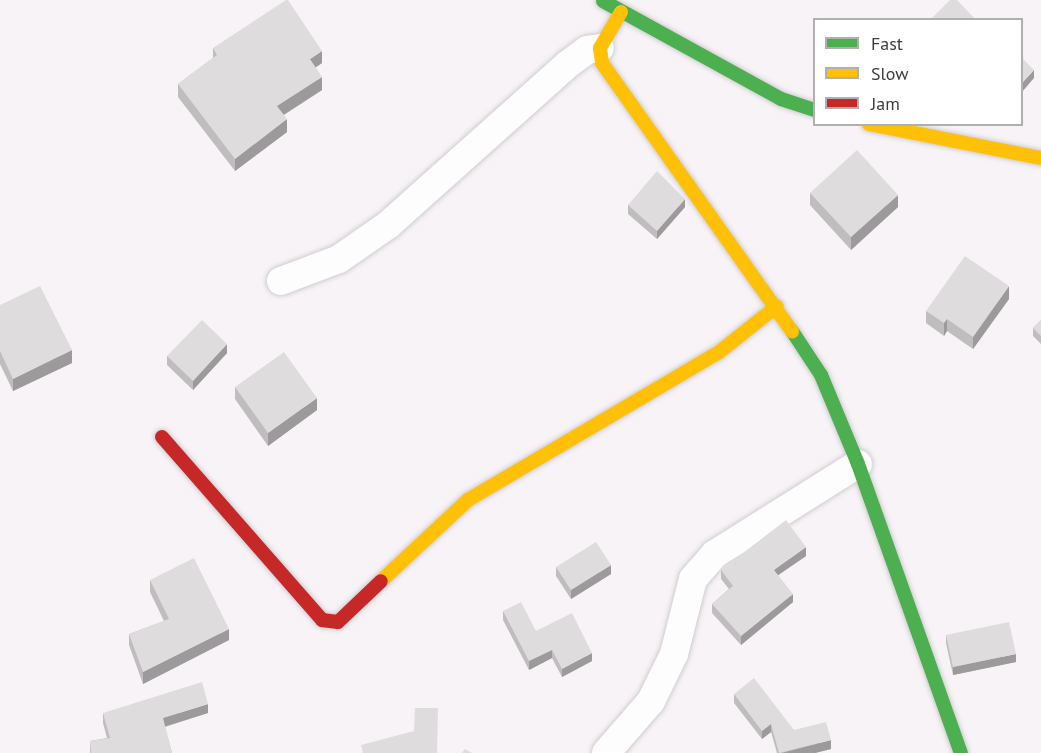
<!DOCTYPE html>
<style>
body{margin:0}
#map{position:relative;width:1041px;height:753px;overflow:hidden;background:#f7f3f7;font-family:"PT Sans",sans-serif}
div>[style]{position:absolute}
.roads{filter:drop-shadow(0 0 2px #d0cdd0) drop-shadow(0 0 2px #d0cdd0)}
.street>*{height:28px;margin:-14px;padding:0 14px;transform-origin:14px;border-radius:14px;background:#fefdfe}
.fast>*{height:14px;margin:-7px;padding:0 7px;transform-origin:7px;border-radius:7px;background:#4caf50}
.slow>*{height:14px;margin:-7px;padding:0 7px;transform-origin:7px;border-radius:7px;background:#ffc107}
.jam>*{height:14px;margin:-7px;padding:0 7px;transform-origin:7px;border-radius:7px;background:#c62828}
.wall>*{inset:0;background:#c0bdbe}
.shaded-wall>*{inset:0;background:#9c9a9b}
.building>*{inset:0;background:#dfdcdd}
span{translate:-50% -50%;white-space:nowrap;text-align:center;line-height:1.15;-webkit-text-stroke:4.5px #fff;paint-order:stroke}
.legend{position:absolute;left:813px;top:18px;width:210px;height:108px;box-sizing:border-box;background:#fff;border:2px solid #b1b0b1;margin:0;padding:8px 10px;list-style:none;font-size:18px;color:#3d3a3c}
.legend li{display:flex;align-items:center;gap:12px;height:30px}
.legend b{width:30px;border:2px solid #b1b0b1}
</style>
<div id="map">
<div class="roads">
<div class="street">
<div style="left:281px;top:281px;width:62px;rotate:-20.8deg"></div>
<div style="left:339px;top:259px;width:60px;rotate:-34.8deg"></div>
<div style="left:388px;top:225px;width:241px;rotate:-41.8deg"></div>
<div style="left:568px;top:64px;width:24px;rotate:-36deg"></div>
<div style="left:587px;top:50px;width:13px;rotate:-9deg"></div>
<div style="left:606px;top:753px;width:69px;rotate:-49.1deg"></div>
<div style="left:651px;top:701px;width:52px;rotate:-63.9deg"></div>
<div style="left:674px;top:654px;width:77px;rotate:-75.8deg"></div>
<div style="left:693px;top:579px;width:33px;rotate:-49deg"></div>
<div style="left:715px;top:554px;width:169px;rotate:-32.2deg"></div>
</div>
<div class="fast">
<div style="left:603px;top:1px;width:203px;rotate:28.8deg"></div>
<div style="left:781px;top:99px;width:35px;rotate:18deg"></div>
<div style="left:792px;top:331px;width:53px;rotate:56.6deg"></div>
<div style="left:821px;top:375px;width:96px;rotate:67.4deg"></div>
<div style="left:858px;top:464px;width:307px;rotate:70.4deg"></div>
</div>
<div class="slow">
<div style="left:621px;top:12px;width:42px;rotate:120.3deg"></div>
<div style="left:600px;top:48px;width:15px;rotate:82deg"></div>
<div style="left:602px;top:63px;width:329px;rotate:54.7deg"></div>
<div style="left:869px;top:124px;width:175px;rotate:11.2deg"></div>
<div style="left:381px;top:581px;width:119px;rotate:-43deg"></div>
<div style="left:468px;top:500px;width:290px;rotate:-30.5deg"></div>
<div style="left:718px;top:353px;width:75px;rotate:-38.5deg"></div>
</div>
<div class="jam">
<div style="left:162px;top:437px;width:243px;rotate:48.8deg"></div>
<div style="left:322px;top:620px;width:16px;rotate:7deg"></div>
<div style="left:338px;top:622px;width:59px;rotate:-43.6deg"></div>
</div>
</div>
<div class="wall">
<div style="clip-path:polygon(213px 48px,322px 63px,315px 68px,322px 90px,284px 115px,287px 132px,235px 171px,178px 97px,178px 84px,213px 58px)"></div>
<div style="clip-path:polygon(810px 193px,898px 207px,851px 250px,810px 205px)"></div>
<div style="clip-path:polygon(628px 205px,685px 207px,657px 239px,628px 214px)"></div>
<div style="clip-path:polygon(1009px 299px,973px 349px,947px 331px,944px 336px,926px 323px,926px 311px)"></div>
<div style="clip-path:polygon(0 305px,72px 363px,13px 391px,0 364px)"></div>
<div style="clip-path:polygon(1041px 320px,1041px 344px,1033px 336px,1033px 328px)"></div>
<div style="clip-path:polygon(227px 353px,193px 390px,167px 365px,167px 356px)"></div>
<div style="clip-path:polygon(235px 387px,317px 410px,268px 446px,235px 399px)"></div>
<div style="clip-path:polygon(806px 556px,778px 575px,793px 602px,741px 645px,712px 613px,712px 604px,729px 589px,721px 579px,721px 570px)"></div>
<div style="clip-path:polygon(556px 567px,611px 574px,571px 599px,556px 576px)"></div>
<div style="clip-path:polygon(150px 580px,229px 640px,143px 684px,129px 645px,129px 634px,164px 621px,150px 592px)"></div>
<div style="clip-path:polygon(503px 611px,536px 631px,592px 661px,562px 677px,552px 658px,529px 670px,503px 620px)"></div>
<div style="clip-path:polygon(946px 635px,1016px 662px,953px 675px,946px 643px)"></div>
<div style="clip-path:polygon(734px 694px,794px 730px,831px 749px,815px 753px,777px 753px,771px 732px,762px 739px,734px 703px)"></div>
<div style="clip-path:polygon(103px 713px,208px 713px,165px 727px,172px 753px,90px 753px,90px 741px,107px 738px,103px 723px)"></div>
</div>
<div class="shaded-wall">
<div style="clip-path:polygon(322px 51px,322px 63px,310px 71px,310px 59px)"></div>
<div style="clip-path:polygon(1034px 70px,1034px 78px,1022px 92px,1022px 83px)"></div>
<div style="clip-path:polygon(322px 77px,322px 90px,277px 119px,277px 106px)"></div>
<div style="clip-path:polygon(287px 119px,287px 132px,235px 171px,235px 159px)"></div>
<div style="clip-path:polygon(898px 195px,898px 207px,851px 250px,851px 237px)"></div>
<div style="clip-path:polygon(685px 199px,685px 207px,657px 239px,657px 231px)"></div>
<div style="clip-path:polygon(1009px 286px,1009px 299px,973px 349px,973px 337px)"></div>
<div style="clip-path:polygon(947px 319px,947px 331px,944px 336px,944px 323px)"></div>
<div style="clip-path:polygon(227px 344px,227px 353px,193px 390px,193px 381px)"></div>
<div style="clip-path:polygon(72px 350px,72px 363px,13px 391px,13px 379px)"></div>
<div style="clip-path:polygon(317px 398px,317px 410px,268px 446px,268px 433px)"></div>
<div style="clip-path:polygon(806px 547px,806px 556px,774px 578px,774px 570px)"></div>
<div style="clip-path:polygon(611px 565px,611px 574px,571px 599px,571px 590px)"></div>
<div style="clip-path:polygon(793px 594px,793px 602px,741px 645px,741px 636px)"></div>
<div style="clip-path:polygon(229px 629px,229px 640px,143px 684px,143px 672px)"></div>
<div style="clip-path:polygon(552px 650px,552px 658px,529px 670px,529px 661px)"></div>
<div style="clip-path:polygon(592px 653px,592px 661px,562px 677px,562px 669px)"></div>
<div style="clip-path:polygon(1016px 654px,1016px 662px,953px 675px,953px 667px)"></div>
<div style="clip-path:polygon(208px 704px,208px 713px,163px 727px,163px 718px)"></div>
<div style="clip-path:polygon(771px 724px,771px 732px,762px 739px,762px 731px)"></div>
<div style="clip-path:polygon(831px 740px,831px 749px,815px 753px,782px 753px)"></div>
</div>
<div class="building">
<div style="clip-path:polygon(286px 0,288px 0,322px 51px,310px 59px,322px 77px,277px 106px,287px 119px,235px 159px,178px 84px,217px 55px,213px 48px)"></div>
<div style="clip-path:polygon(950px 0,957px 0,976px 20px,930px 20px)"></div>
<div style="clip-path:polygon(1022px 58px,1034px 70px,1022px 83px)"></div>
<div style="clip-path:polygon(857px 150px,898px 195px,851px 237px,810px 193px)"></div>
<div style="clip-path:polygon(657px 171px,685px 199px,657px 231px,628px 205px)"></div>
<div style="clip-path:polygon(965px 256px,1009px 286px,973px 337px,947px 319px,944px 323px,926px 311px)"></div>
<div style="clip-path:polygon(40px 286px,72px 350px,13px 379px,0 351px,0 305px)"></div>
<div style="clip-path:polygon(202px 320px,227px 344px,193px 381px,167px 356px)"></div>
<div style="clip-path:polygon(1041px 320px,1041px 336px,1033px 328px)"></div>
<div style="clip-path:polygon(284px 352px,317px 398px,268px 433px,235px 387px)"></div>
<div style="clip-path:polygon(786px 520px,806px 547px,774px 570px,793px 594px,741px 636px,712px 604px,733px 586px,721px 570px)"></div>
<div style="clip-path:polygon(596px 542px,611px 565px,571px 590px,556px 567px)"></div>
<div style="clip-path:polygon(194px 558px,229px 629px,143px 672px,129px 634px,169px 619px,150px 580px)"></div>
<div style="clip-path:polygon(521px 602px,536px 631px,572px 613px,592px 653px,562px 669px,552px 650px,529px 661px,503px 611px)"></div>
<div style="clip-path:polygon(1009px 622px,1016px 654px,953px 667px,946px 635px)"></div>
<div style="clip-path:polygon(754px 678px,794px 730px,826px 722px,831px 740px,779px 753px,771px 724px,762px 731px,734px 694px)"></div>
<div style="clip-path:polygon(202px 682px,208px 704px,163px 718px,172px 753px,91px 753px,90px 741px,110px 738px,103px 713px)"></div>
<div style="clip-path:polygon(415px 708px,438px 708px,437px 753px,363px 753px,361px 745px,414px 731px)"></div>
<div style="clip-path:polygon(465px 749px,472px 753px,462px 753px)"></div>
</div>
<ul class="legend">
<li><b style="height:8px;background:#4caf50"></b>Fast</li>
<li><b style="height:8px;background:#ffc107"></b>Slow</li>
<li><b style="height:8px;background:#c62828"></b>Jam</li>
</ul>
</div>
